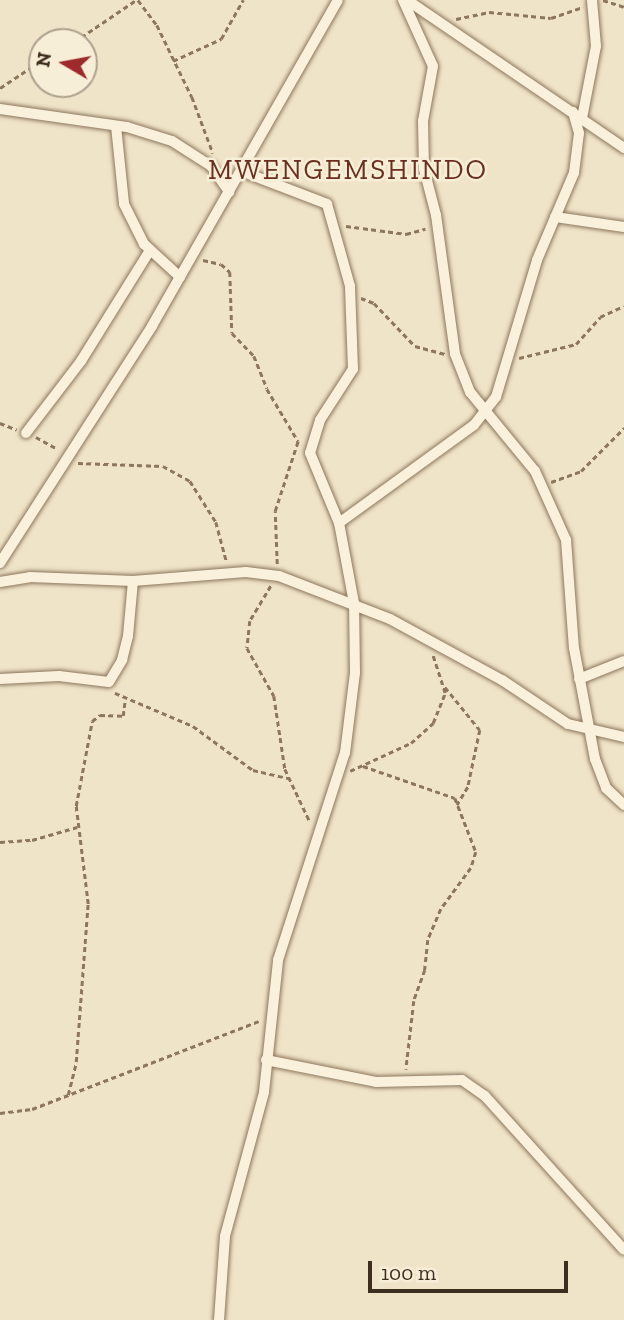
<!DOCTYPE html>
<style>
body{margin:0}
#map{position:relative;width:624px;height:1320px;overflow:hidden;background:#f0e4c8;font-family:"Zilla Slab",serif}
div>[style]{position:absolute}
.path>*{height:2.5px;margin-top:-1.25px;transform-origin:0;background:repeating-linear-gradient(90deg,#8d765c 0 5px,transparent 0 8.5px)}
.roads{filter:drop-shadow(0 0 2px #8d765c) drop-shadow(0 0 2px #8d765c)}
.street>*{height:10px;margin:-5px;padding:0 5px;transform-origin:5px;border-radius:5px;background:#faf1dc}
span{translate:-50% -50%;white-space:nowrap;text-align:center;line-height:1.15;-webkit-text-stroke:5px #f7eed8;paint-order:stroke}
.quarter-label{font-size:28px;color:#6b2e1e;letter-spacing:2px}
.north{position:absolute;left:28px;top:28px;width:70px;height:70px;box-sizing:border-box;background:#f7eed8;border:2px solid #ada18e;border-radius:50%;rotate:280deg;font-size:19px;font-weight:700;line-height:28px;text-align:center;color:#3d2e20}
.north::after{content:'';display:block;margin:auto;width:24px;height:32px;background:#9e2a2b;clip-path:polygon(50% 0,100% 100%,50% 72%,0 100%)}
.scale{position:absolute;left:368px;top:1261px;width:200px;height:32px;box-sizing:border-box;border:4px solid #3d2e20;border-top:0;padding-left:9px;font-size:21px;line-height:24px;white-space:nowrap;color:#3d2e20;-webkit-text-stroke:5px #f7eed8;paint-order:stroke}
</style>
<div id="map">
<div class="path">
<div style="left:138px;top:0;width:31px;rotate:53deg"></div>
<div style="left:157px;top:25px;width:80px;rotate:64.1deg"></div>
<div style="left:192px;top:97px;width:60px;rotate:69.4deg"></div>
<div style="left:603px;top:0;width:22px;rotate:18deg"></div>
<div style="left:456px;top:19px;width:34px;rotate:-12deg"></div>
<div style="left:489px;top:12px;width:62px;rotate:5.5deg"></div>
<div style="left:551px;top:18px;width:34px;rotate:-19deg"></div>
<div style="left:74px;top:42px;width:75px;rotate:-34.1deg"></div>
<div style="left:173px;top:61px;width:53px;rotate:-24.6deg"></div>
<div style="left:221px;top:39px;width:45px;rotate:-60.6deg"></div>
<div style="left:0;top:88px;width:50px;rotate:-33.7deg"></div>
<div style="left:346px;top:226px;width:61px;rotate:7.6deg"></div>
<div style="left:406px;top:234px;width:20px;rotate:-15deg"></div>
<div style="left:203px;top:260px;width:18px;rotate:13deg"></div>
<div style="left:221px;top:264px;width:12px;rotate:42deg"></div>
<div style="left:230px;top:272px;width:61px;rotate:88.1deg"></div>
<div style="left:232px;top:333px;width:32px;rotate:46deg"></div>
<div style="left:254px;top:356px;width:35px;rotate:68deg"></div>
<div style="left:267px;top:389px;width:61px;rotate:59.2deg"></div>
<div style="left:361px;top:298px;width:14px;rotate:21deg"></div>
<div style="left:374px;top:303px;width:59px;rotate:46.4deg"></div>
<div style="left:415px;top:346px;width:31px;rotate:15deg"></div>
<div style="left:519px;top:358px;width:59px;rotate:-13.8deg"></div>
<div style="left:576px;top:344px;width:36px;rotate:-48deg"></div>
<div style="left:600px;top:317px;width:26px;rotate:-25deg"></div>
<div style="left:0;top:423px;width:18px;rotate:22deg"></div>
<div style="left:36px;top:437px;width:25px;rotate:29deg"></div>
<div style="left:78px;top:463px;width:85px;rotate:2deg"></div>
<div style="left:163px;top:466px;width:31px;rotate:29deg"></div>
<div style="left:190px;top:481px;width:49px;rotate:57.6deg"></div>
<div style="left:216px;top:522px;width:42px;rotate:75deg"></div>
<div style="left:551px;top:482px;width:32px;rotate:-20deg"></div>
<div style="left:581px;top:471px;width:61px;rotate:-45deg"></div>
<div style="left:277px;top:564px;width:53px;rotate:-92.2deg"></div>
<div style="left:275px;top:511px;width:74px;rotate:-71.8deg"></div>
<div style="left:271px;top:586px;width:41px;rotate:121deg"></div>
<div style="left:250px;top:621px;width:27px;rotate:96deg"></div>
<div style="left:247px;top:648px;width:55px;rotate:60.6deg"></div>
<div style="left:274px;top:696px;width:74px;rotate:81.4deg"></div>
<div style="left:285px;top:769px;width:59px;rotate:64.7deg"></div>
<div style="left:445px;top:687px;width:55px;rotate:50.9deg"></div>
<div style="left:480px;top:730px;width:58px;rotate:101.9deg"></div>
<div style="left:468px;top:787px;width:21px;rotate:121deg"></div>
<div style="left:115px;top:693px;width:85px;rotate:22.9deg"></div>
<div style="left:193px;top:726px;width:74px;rotate:36.3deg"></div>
<div style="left:253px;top:770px;width:36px;rotate:13deg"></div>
<div style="left:363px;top:766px;width:97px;rotate:19.2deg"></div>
<div style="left:455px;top:798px;width:58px;rotate:68.7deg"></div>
<div style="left:476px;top:852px;width:17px;rotate:107deg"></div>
<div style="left:471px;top:868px;width:51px;rotate:126.2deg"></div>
<div style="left:441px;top:909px;width:34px;rotate:113deg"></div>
<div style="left:428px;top:940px;width:30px;rotate:96deg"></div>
<div style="left:425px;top:970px;width:33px;rotate:110deg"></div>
<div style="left:414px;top:1001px;width:69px;rotate:96.6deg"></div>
<div style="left:350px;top:771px;width:67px;rotate:-24.7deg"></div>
<div style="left:411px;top:743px;width:30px;rotate:-42deg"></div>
<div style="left:433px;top:723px;width:32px;rotate:-68deg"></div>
<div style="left:445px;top:693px;width:39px;rotate:-108deg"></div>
<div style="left:0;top:842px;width:32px;rotate:-4deg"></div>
<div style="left:32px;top:840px;width:47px;rotate:-16.1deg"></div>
<div style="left:68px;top:1095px;width:34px;rotate:-76deg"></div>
<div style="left:76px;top:1062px;width:158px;rotate:-85.7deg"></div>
<div style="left:88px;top:904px;width:99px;rotate:-97deg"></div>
<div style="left:76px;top:806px;width:86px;rotate:-79.3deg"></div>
<div style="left:92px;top:721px;width:10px;rotate:-37deg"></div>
<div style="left:100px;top:715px;width:23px;rotate:2deg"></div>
<div style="left:123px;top:716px;width:16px;rotate:-83deg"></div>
<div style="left:0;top:1113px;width:32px;rotate:-7deg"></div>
<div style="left:32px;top:1109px;width:243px;rotate:-21.2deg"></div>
</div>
<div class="roads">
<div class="street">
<div style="left:403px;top:0;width:72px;rotate:65.6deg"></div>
<div style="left:433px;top:66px;width:56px;rotate:100.3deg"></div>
<div style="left:423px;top:121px;width:48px;rotate:88.8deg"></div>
<div style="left:424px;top:169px;width:48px;rotate:75.4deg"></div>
<div style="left:436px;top:215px;width:140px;rotate:82.2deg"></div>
<div style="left:455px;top:354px;width:41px;rotate:68.5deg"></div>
<div style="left:470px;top:392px;width:102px;rotate:50.6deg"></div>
<div style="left:535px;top:471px;width:76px;rotate:65.8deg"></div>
<div style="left:566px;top:540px;width:108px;rotate:85.8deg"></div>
<div style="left:574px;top:648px;width:113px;rotate:79.3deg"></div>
<div style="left:595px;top:759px;width:31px;rotate:69deg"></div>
<div style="left:606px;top:788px;width:25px;rotate:43deg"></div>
<div style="left:407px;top:0;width:263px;rotate:34.3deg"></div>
<div style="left:0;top:109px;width:128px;rotate:8.1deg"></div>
<div style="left:127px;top:127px;width:47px;rotate:17.3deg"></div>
<div style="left:172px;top:141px;width:46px;rotate:32.7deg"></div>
<div style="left:211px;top:166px;width:32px;rotate:55deg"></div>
<div style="left:582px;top:118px;width:73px;rotate:-79deg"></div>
<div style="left:596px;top:46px;width:46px;rotate:-95deg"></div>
<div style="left:116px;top:126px;width:78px;rotate:84.1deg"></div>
<div style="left:124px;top:204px;width:45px;rotate:63.4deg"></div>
<div style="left:144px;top:244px;width:49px;rotate:42.5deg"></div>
<div style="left:555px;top:217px;width:70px;rotate:8.2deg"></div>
<div style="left:26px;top:433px;width:91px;rotate:-52.6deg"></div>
<div style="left:81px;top:361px;width:131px;rotate:-58.1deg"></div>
<div style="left:339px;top:523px;width:167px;rotate:-36deg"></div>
<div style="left:474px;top:425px;width:36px;rotate:-52deg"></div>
<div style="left:496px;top:397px;width:143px;rotate:-73.3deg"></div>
<div style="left:537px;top:260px;width:95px;rotate:-67deg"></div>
<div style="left:574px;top:173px;width:40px;rotate:-82.9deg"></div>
<div style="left:579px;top:133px;width:22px;rotate:-106deg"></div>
<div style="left:0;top:563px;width:282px;rotate:-57.3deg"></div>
<div style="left:152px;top:326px;width:375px;rotate:-60.3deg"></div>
<div style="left:0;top:582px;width:30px;rotate:-9deg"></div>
<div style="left:30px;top:577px;width:103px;rotate:2.2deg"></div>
<div style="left:133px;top:581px;width:113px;rotate:-4.6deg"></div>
<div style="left:246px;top:572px;width:33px;rotate:7deg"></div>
<div style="left:279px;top:576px;width:119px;rotate:21.2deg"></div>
<div style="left:390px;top:619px;width:128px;rotate:28.6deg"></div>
<div style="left:502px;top:680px;width:79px;rotate:33.7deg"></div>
<div style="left:568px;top:724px;width:57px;rotate:13.1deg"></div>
<div style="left:0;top:679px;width:59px;rotate:-2.9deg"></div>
<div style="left:59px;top:676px;width:50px;rotate:6.8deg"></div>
<div style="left:109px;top:682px;width:26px;rotate:-59deg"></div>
<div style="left:122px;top:660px;width:25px;rotate:-76deg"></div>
<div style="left:128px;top:636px;width:55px;rotate:-84.8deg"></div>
<div style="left:579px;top:679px;width:48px;rotate:-21.8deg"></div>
<div style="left:266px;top:1060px;width:112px;rotate:11.3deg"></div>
<div style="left:376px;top:1082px;width:86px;rotate:-1.3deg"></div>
<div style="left:462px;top:1080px;width:28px;rotate:35deg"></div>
<div style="left:485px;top:1096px;width:207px;rotate:47.9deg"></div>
<div style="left:219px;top:1320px;width:84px;rotate:-85.9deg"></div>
<div style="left:225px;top:1236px;width:149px;rotate:-74.8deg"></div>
<div style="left:264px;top:1092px;width:133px;rotate:-83.9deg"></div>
<div style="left:278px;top:960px;width:218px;rotate:-72.1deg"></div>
<div style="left:345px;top:753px;width:81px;rotate:-82.9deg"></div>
<div style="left:355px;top:673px;width:70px;rotate:-90.8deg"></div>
<div style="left:354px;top:603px;width:81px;rotate:-100.6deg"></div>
<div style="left:339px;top:523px;width:76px;rotate:-112.5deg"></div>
<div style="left:310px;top:453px;width:34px;rotate:-73deg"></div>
<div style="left:320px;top:420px;width:61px;rotate:-57.1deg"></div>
<div style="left:353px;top:369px;width:83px;rotate:-92.1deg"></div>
<div style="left:350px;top:286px;width:85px;rotate:-105.7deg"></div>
<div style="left:327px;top:204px;width:92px;rotate:-159deg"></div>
</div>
</div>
<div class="quarter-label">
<span style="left:348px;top:170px">MWENGEMSHINDO</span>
</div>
<div class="north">N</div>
<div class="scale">100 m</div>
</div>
